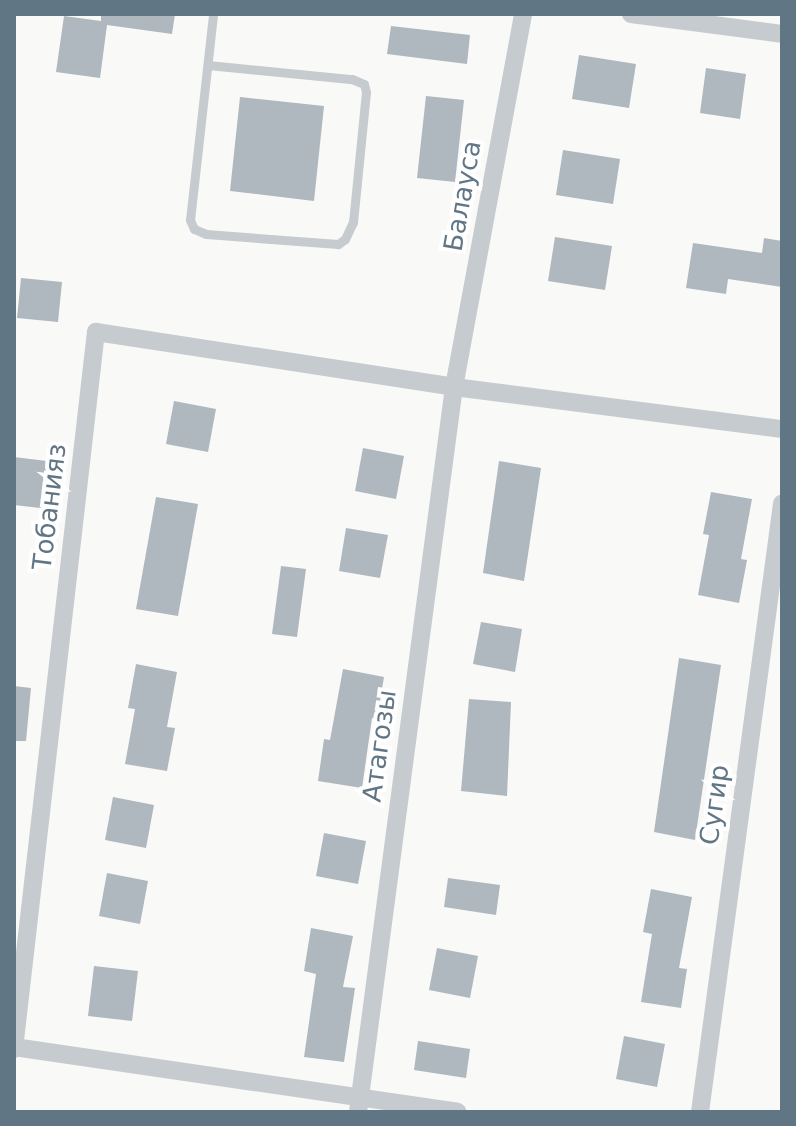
<!DOCTYPE html>
<meta charset="utf-8">
<style>
body{margin:0}
#map{position:relative;width:796px;height:1126px;overflow:hidden;background:#f9f9f7;font-family:"DejaVu Sans",sans-serif}
div>[style]{position:absolute}
.building>*{inset:0;background:#afb8bf}
.lane>*{height:9px;margin:-4.5px;padding:0 4.5px;transform-origin:4.5px;border-radius:4.5px;background:#c6cbcf}
.street>*{height:18px;margin:-9px;padding:0 9px;transform-origin:9px;border-radius:9px;background:#c6cbcf}
span{translate:-50% -50%;white-space:nowrap;text-align:center;line-height:1.15;-webkit-text-stroke:8px #fff;paint-order:stroke}
.street-label{font-size:26px;color:#617685}
.frame{position:absolute;inset:0;border:16px solid #617685;pointer-events:none}
</style>
<div id="map">
<div class="building">
<div style="clip-path:polygon(101px 14px,175px 14px,172px 34px,107px 25px,100px 78px,56px 72px,64px 16px,101px 21px)"></div>
<div style="clip-path:polygon(391px 26px,470px 35px,467px 64px,387px 54px)"></div>
<div style="clip-path:polygon(579px 55px,636px 64px,629px 108px,572px 99px)"></div>
<div style="clip-path:polygon(706px 68px,746px 74px,740px 119px,700px 113px)"></div>
<div style="clip-path:polygon(426px 96px,464px 100px,455px 182px,417px 178px)"></div>
<div style="clip-path:polygon(240px 97px,324px 106px,314px 201px,230px 191px)"></div>
<div style="clip-path:polygon(563px 150px,620px 159px,613px 204px,556px 195px)"></div>
<div style="clip-path:polygon(555px 237px,612px 246px,605px 290px,548px 281px)"></div>
<div style="clip-path:polygon(764px 238px,782px 241px,782px 287px,728px 279px,726px 294px,686px 288px,693px 243px,762px 253px)"></div>
<div style="clip-path:polygon(21px 278px,62px 282px,58px 322px,17px 318px)"></div>
<div style="clip-path:polygon(174px 401px,216px 409px,208px 452px,166px 444px)"></div>
<div style="clip-path:polygon(363px 448px,404px 456px,396px 499px,355px 491px)"></div>
<div style="clip-path:polygon(14px 457px,63px 463px,58px 510px,14px 505px)"></div>
<div style="clip-path:polygon(499px 461px,541px 468px,524px 581px,483px 573px)"></div>
<div style="clip-path:polygon(711px 492px,752px 499px,741px 559px,747px 560px,739px 603px,698px 595px,709px 535px,703px 534px)"></div>
<div style="clip-path:polygon(156px 497px,198px 504px,178px 616px,136px 609px)"></div>
<div style="clip-path:polygon(346px 528px,388px 535px,380px 578px,339px 571px)"></div>
<div style="clip-path:polygon(281px 566px,306px 569px,297px 637px,272px 634px)"></div>
<div style="clip-path:polygon(481px 622px,522px 629px,515px 672px,473px 664px)"></div>
<div style="clip-path:polygon(679px 658px,721px 665px,695px 840px,654px 832px)"></div>
<div style="clip-path:polygon(136px 664px,177px 672px,167px 727px,175px 728px,167px 771px,125px 764px,135px 709px,128px 708px)"></div>
<div style="clip-path:polygon(343px 669px,384px 677px,377px 719px,372px 718px,362px 788px,318px 781px,324px 739px,330px 740px)"></div>
<div style="clip-path:polygon(14px 686px,31px 688px,26px 741px,14px 741px)"></div>
<div style="clip-path:polygon(469px 699px,511px 702px,507px 796px,461px 791px)"></div>
<div style="clip-path:polygon(113px 797px,154px 805px,146px 848px,105px 840px)"></div>
<div style="clip-path:polygon(324px 833px,366px 841px,358px 884px,316px 876px)"></div>
<div style="clip-path:polygon(107px 873px,148px 881px,140px 924px,99px 916px)"></div>
<div style="clip-path:polygon(448px 878px,500px 885px,496px 915px,444px 907px)"></div>
<div style="clip-path:polygon(651px 889px,692px 897px,679px 968px,687px 969px,681px 1008px,641px 1002px,652px 934px,643px 932px)"></div>
<div style="clip-path:polygon(311px 928px,353px 936px,343px 987px,355px 988px,344px 1062px,304px 1057px,316px 974px,304px 971px)"></div>
<div style="clip-path:polygon(437px 948px,478px 956px,470px 998px,429px 990px)"></div>
<div style="clip-path:polygon(94px 966px,138px 971px,132px 1021px,88px 1016px)"></div>
<div style="clip-path:polygon(624px 1036px,665px 1044px,657px 1087px,616px 1079px)"></div>
<div style="clip-path:polygon(418px 1041px,470px 1049px,466px 1078px,414px 1070px)"></div>
</div>
<div class="lane">
<div style="left:208px;top:65px;width:145px;rotate:5.6deg"></div>
<div style="left:352px;top:79px;width:13px;rotate:23deg"></div>
<div style="left:364px;top:84px;width:8px;rotate:76deg"></div>
<div style="left:366px;top:92px;width:131px;rotate:95.7deg"></div>
<div style="left:353px;top:222px;width:19px;rotate:115deg"></div>
<div style="left:345px;top:239px;width:9px;rotate:144deg"></div>
<div style="left:338px;top:244px;width:132px;rotate:-175.7deg"></div>
<div style="left:206px;top:234px;width:13px;rotate:-157deg"></div>
<div style="left:194px;top:229px;width:10px;rotate:-114deg"></div>
<div style="left:190px;top:220px;width:207px;rotate:-83.6deg"></div>
</div>
<div class="street">
<div style="left:631px;top:14px;width:152px;rotate:7.5deg"></div>
<div style="left:14px;top:1047px;width:448px;rotate:8.3deg"></div>
<div style="left:14px;top:1049px;width:722px;rotate:-83.48deg"></div>
<div style="left:96px;top:332px;width:362px;rotate:8.7deg"></div>
<div style="left:454px;top:387px;width:331px;rotate:7.3deg"></div>
<div style="left:358px;top:1112px;width:731px;rotate:-82.46deg"></div>
<div style="left:454px;top:387px;width:379px;rotate:-79.5deg"></div>
<div style="left:700px;top:1112px;width:614px;rotate:-82.32deg"></div>
</div>
<div class="street-label">
<span style="left:463px;top:196px;rotate:-80deg">Балауса</span>
<span style="left:50px;top:507px;rotate:-83deg">Тобанияз</span>
<span style="left:380px;top:746px;rotate:-82deg">Атагозы</span>
<span style="left:715px;top:805px;rotate:-82deg">Сугир</span>
</div>
<div class="frame"></div>
</div>
